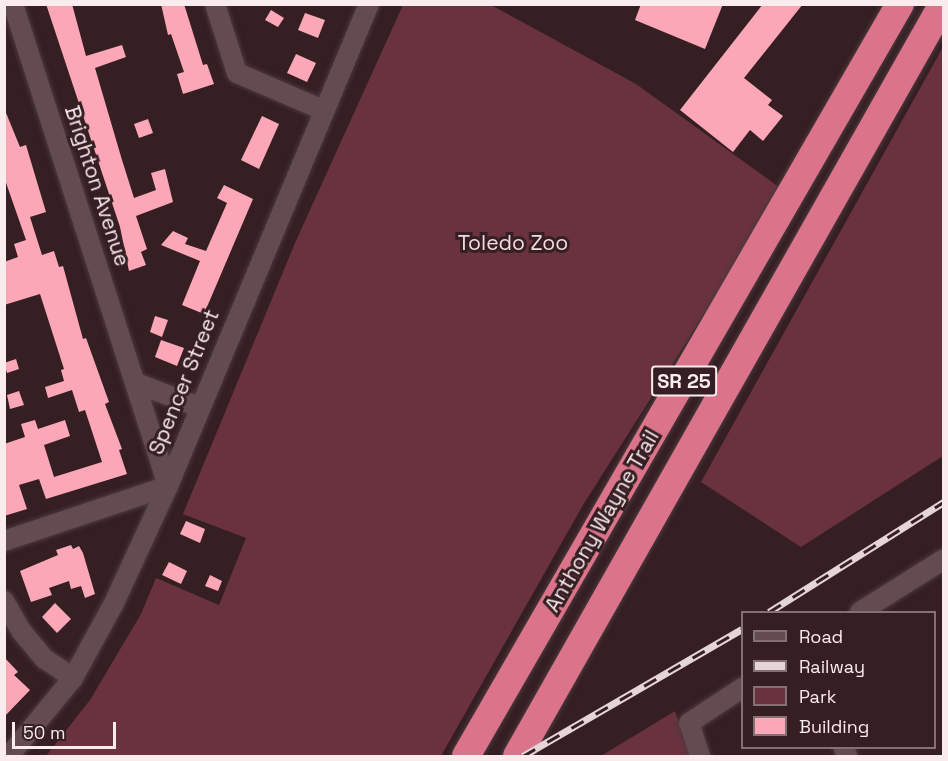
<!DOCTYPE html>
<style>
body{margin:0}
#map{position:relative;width:948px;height:761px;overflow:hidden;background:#351f23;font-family:"Space Grotesk",sans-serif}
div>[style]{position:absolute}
.green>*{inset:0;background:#6a323f}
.building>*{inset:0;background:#fca7b7}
.roads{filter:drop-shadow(0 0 2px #4c3a3e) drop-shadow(0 0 2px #4c3a3e)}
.minor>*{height:20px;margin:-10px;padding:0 10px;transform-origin:10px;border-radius:10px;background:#644b4f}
.highway>*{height:28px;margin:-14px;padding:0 14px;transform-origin:14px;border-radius:14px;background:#db748a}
.rail>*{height:7px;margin-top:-3.5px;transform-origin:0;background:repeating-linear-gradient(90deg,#351f23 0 14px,#e5d5d7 0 28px);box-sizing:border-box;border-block:2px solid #e5d5d7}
span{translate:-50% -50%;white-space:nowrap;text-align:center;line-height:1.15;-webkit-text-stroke:6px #351f23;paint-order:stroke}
.shield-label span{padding:2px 4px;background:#351f23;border:2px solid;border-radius:4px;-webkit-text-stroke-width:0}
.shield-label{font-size:20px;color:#faebed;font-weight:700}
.street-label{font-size:21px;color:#faebed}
.park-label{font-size:21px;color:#f2dbde}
.frame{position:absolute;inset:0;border:6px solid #faebed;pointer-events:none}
.legend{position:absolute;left:741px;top:611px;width:195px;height:138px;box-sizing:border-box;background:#351f23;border:2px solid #847174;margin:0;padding:8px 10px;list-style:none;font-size:18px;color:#faebed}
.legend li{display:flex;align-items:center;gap:12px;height:30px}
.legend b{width:30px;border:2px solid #847174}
.scale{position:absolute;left:12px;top:722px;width:104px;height:27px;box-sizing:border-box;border:3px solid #faebed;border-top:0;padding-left:8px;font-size:18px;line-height:21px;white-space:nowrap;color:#faebed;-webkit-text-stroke:4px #351f23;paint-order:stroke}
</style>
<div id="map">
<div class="green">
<div style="clip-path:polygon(403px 5px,491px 5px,636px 84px,783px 190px,583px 505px,441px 756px,46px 756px,90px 700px,141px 614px,156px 578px,219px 605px,246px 538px,183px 514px,295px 243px)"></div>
<div style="clip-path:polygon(943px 47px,943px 456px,801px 547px,701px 482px)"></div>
<div style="clip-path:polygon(675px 711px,690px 756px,601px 756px)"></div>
</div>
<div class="building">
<div style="clip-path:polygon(46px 4px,72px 4px,86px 56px,122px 45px,126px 57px,95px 68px,122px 160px,134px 198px,156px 190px,151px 173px,165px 169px,173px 202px,136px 216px,147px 249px,141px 252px,146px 265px,129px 271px,120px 227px)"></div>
<div style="clip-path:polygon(161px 4px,184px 4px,203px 65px,207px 64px,214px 84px,183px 94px,177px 74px,184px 72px,171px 34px,168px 35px)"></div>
<div style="clip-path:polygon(641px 4px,723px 4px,705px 49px,635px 20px)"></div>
<div style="clip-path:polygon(763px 4px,803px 4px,744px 78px,772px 100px,768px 105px,783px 116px,763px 141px,750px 130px,733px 152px,680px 110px)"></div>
<div style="clip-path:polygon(271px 10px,284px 18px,278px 27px,265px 20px)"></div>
<div style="clip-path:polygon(305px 13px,325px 20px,318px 38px,298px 30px)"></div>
<div style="clip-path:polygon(296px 54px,316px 63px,307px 82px,287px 73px)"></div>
<div style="clip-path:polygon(4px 108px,20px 147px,26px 145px,46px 212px,30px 217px,42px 255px,54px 251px,59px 267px,63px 266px,83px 339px,86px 338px,109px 402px,105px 404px,122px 449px,119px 450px,127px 474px,46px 499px,39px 479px,19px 485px,27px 509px,4px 516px,4px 444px,25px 437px,21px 424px,35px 420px,38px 429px,65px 420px,70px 436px,44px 445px,54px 477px,102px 462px,85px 410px,79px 412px,72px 390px,48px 398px,45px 387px,64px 381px,61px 370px,64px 369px,40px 294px,4px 305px,4px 262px,18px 257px,14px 244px,26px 240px,4px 177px)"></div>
<div style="clip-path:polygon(262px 116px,279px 124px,259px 169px,241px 160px)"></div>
<div style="clip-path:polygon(148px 119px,153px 133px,139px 138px,134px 124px)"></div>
<div style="clip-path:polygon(224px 185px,253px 199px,204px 314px,182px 305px,200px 261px,161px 245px,173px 231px,188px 238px,185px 244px,206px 251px,227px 203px,217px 198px)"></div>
<div style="clip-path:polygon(155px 316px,168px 320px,162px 337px,150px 332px)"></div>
<div style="clip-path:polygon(161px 340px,184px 348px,177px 366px,155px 357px)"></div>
<div style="clip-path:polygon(16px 359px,19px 369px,7px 373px,4px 363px)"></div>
<div style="clip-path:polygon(19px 391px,24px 405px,10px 409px,7px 395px)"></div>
<div style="clip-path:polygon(186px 521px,205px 529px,200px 543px,180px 534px)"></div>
<div style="clip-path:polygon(71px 545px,73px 549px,79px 546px,83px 553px,95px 594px,85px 598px,81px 586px,71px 589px,69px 581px,49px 588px,52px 595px,31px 602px,20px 571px,58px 555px,56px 550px)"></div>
<div style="clip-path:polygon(169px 562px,187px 571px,181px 584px,162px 575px)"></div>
<div style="clip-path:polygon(210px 575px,222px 581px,218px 591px,205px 586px)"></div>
<div style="clip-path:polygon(55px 603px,71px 619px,57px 633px,42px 617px)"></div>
<div style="clip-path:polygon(4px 657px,18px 672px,14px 675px,30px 690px,4px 717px)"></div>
</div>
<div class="roads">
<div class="minor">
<div style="left:13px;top:4px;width:506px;rotate:72.17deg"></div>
<div style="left:215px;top:4px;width:72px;rotate:72.3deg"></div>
<div style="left:237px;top:73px;width:94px;rotate:23.3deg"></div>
<div style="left:136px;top:383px;width:67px;rotate:20.9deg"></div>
<div style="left:4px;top:541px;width:173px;rotate:-18.5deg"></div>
<div style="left:4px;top:601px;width:36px;rotate:60deg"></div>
<div style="left:22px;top:632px;width:35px;rotate:50deg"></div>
<div style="left:45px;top:659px;width:34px;rotate:34deg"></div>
<div style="left:860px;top:612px;width:99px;rotate:-32.2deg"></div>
<div style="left:844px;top:748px;width:9px;rotate:69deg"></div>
<div style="left:9px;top:756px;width:101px;rotate:-50.6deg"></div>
<div style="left:73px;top:678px;width:85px;rotate:-61.3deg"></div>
<div style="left:114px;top:603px;width:129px;rotate:-65.2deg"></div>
<div style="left:168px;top:486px;width:522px;rotate:-67.36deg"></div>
<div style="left:700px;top:756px;width:35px;rotate:-108deg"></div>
<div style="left:689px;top:723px;width:64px;rotate:-33.4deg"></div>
</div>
<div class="highway">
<div style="left:466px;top:756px;width:868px;rotate:-60.01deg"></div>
<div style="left:517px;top:756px;width:864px;rotate:-60.47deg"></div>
</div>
</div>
<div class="rail">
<div style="left:769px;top:612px;width:207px;rotate:-32.2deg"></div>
<div style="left:523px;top:756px;width:253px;rotate:-30.1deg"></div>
</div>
<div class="shield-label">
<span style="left:684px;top:381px">SR 25</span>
</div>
<div class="street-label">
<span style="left:97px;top:186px;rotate:72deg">Brighton Avenue</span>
<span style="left:184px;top:382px;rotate:-68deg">Spencer Street</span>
<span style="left:602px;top:521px;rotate:-60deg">Anthony Wayne Trail</span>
</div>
<div class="park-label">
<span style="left:513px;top:243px">Toledo Zoo</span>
</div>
<div class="frame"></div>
<ul class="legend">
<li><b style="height:8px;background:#644b4f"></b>Road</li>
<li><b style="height:8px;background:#e5d5d7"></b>Railway</li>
<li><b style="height:16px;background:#6a323f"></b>Park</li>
<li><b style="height:16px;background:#fca7b7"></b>Building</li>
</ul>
<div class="scale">50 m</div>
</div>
